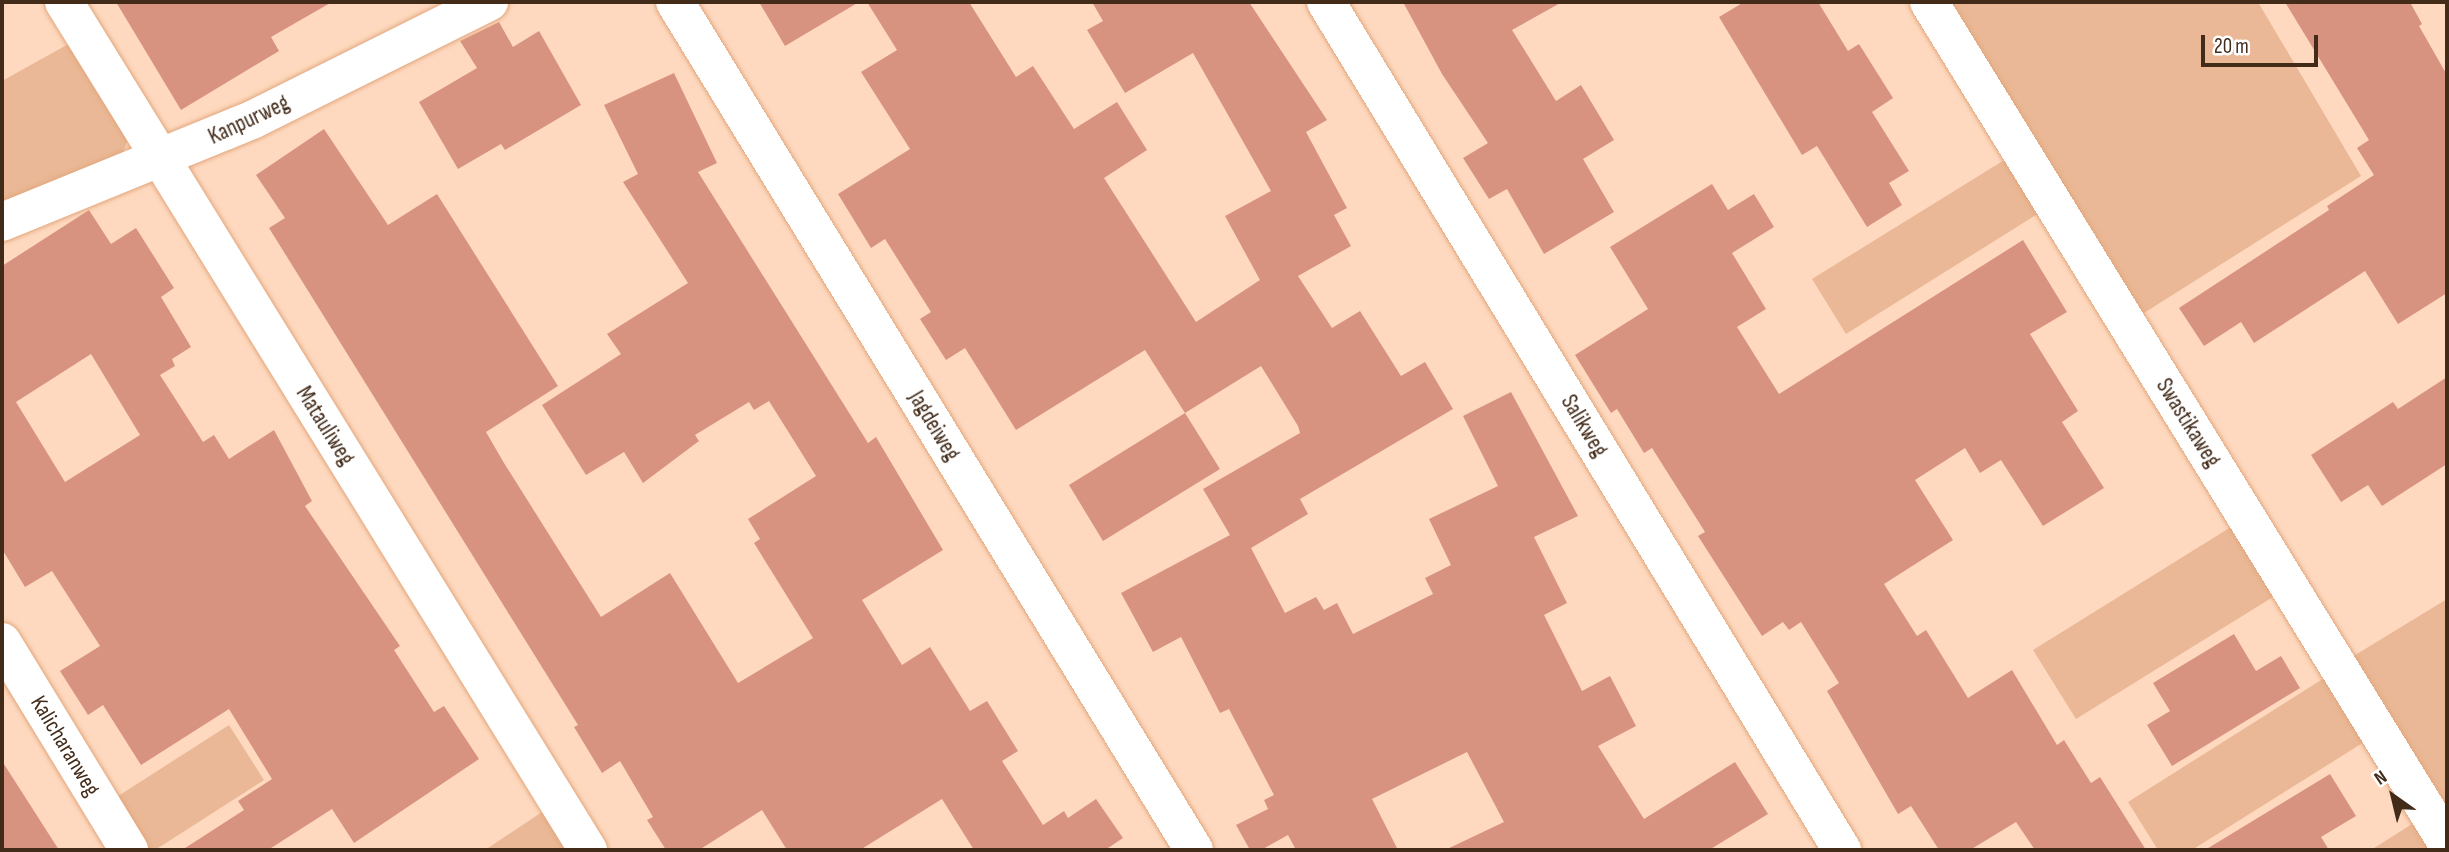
<!DOCTYPE html>
<style>
body{margin:0}
#map{position:relative;width:2449px;height:852px;overflow:hidden;background:#fed9bf;font-family:"Sofia Sans Condensed",sans-serif}
div>[style]{position:absolute}
.green>*{inset:0;background:#eab896}
.building>*{inset:0;background:#d89380}
.roads{filter:drop-shadow(0 0 2px #e2a77d) drop-shadow(0 0 2px #e2a77d)}
.minor>*{height:38px;margin:-19px;padding:0 19px;transform-origin:19px;border-radius:19px;background:#fff}
span{translate:-50% -50%;white-space:nowrap;text-align:center;line-height:1.15;-webkit-text-stroke:5px #fff;paint-order:stroke}
.street-label{font-size:23px;color:#432b1a}
.frame{position:absolute;inset:0;border:4px solid #432b1a;pointer-events:none}
.north{position:absolute;left:2358px;top:761px;width:70px;height:70px;-webkit-text-stroke:5px #fff;paint-order:stroke;rotate:326deg;font-size:19px;font-weight:700;line-height:28px;text-align:center;color:#432b1a}
.north::after{content:'';display:block;margin:auto;width:24px;height:32px;background:#432b1a;clip-path:polygon(50% 0,100% 100%,50% 72%,0 100%)}
.scale{position:absolute;left:2201px;top:35px;width:117px;height:32px;box-sizing:border-box;border:4px solid #432b1a;border-top:0;padding-left:9px;font-size:21px;line-height:24px;white-space:nowrap;color:#432b1a;-webkit-text-stroke:5px #fff;paint-order:stroke}
</style>
<div id="map">
<div class="green">
<div style="clip-path:polygon(1952px 2px,2258px 2px,2361px 176px,2136px 318px,1945px 6px)"></div>
<div style="clip-path:polygon(72px 42px,128px 139px,123px 153px,15px 200px,2px 199px,2px 81px)"></div>
<div style="clip-path:polygon(2014px 154px,2047px 208px,1846px 334px,1812px 279px)"></div>
<div style="clip-path:polygon(2239px 522px,2281px 592px,2076px 719px,2033px 650px)"></div>
<div style="clip-path:polygon(2447px 599px,2447px 824px,2347px 660px)"></div>
<div style="clip-path:polygon(2329px 675px,2369px 739px,2192px 850px,2158px 850px,2128px 802px)"></div>
<div style="clip-path:polygon(229px 725px,264px 780px,155px 850px,145px 850px,112px 800px)"></div>
<div style="clip-path:polygon(545px 810px,572px 850px,485px 850px)"></div>
<div style="clip-path:polygon(2420px 819px,2440px 850px,2371px 850px)"></div>
</div>
<div class="building">
<div style="clip-path:polygon(116px 2px,332px 2px,271px 37px,279px 51px,181px 110px)"></div>
<div style="clip-path:polygon(759px 2px,859px 2px,785px 46px)"></div>
<div style="clip-path:polygon(867px 2px,969px 2px,1016px 77px,1033px 66px,1074px 129px,1117px 102px,1147px 150px,1104px 178px,1196px 322px,1260px 280px,1225px 216px,1271px 191px,1193px 53px,1125px 93px,1087px 30px,1103px 21px,1092px 2px,1249px 2px,1327px 120px,1306px 132px,1347px 208px,1334px 215px,1351px 246px,1298px 276px,1332px 328px,1360px 311px,1401px 376px,1425px 362px,1453px 409px,1300px 499px,1308px 514px,1251px 548px,1285px 613px,1316px 597px,1324px 610px,1337px 603px,1353px 634px,1433px 594px,1425px 578px,1451px 565px,1429px 519px,1498px 486px,1463px 416px,1511px 392px,1578px 516px,1534px 537px,1567px 603px,1544px 615px,1582px 691px,1610px 676px,1636px 726px,1598px 746px,1644px 819px,1735px 762px,1768px 814px,1709px 850px,1445px 850px,1504px 822px,1467px 752px,1372px 799px,1398px 850px,1296px 850px,1288px 835px,1261px 850px,1250px 850px,1236px 825px,1268px 809px,1264px 800px,1274px 795px,1229px 709px,1220px 713px,1181px 637px,1153px 652px,1121px 593px,1230px 535px,1203px 489px,1300px 433px,1298px 426px,1261px 366px,1185px 413px,1220px 469px,1103px 541px,1069px 485px,1185px 413px,1145px 350px,1016px 430px,965px 348px,946px 360px,920px 319px,931px 312px,885px 239px,871px 248px,838px 194px,910px 149px,861px 72px,897px 50px)"></div>
<div style="clip-path:polygon(1403px 2px,1562px 2px,1512px 30px,1556px 101px,1581px 85px,1614px 140px,1583px 159px,1614px 212px,1544px 254px,1507px 189px,1489px 199px,1463px 158px,1488px 143px,1442px 74px)"></div>
<div style="clip-path:polygon(1744px 2px,1818px 2px,1848px 51px,1859px 44px,1893px 98px,1872px 112px,1909px 171px,1889px 183px,1902px 205px,1867px 227px,1817px 146px,1802px 155px,1719px 17px)"></div>
<div style="clip-path:polygon(2285px 2px,2410px 2px,2422px 24px,2419px 26px,2447px 75px,2447px 293px,2398px 324px,2365px 271px,2254px 343px,2241px 322px,2204px 346px,2179px 308px,2329px 210px,2327px 206px,2374px 175px,2357px 148px,2369px 140px)"></div>
<div style="clip-path:polygon(499px 22px,513px 47px,539px 31px,581px 105px,505px 150px,501px 144px,458px 169px,419px 102px,477px 68px,460px 41px)"></div>
<div style="clip-path:polygon(674px 73px,717px 163px,698px 172px,868px 443px,876px 437px,943px 550px,862px 600px,902px 665px,930px 647px,970px 711px,987px 701px,1018px 751px,1002px 761px,1043px 825px,1064px 811px,1068px 818px,1096px 799px,1123px 838px,1105px 850px,974px 850px,942px 799px,860px 850px,787px 850px,762px 810px,699px 850px,666px 850px,647px 820px,653px 817px,620px 761px,602px 773px,574px 727px,578px 725px,269px 228px,285px 218px,256px 175px,324px 129px,388px 225px,437px 194px,558px 386px,486px 432px,504px 463px,601px 617px,670px 573px,738px 683px,813px 638px,754px 543px,760px 539px,748px 519px,816px 476px,769px 401px,754px 410px,749px 402px,695px 435px,699px 441px,643px 483px,624px 452px,586px 475px,542px 405px,621px 354px,607px 334px,688px 283px,623px 182px,638px 174px,604px 105px)"></div>
<div style="clip-path:polygon(1712px 184px,1728px 210px,1754px 194px,1774px 227px,1732px 253px,1766px 309px,1737px 327px,1779px 394px,2023px 240px,2067px 312px,2030px 334px,2078px 411px,2062px 422px,2104px 488px,2043px 526px,2001px 460px,1980px 473px,1965px 448px,1915px 480px,1953px 540px,1884px 584px,1917px 636px,1926px 630px,1968px 698px,2012px 670px,2057px 745px,2064px 740px,2091px 783px,2100px 777px,2146px 850px,2035px 850px,2016px 822px,1970px 850px,1939px 850px,1911px 806px,1898px 814px,1827px 691px,1839px 683px,1801px 622px,1789px 630px,1783px 622px,1762px 636px,1698px 536px,1705px 532px,1652px 448px,1644px 453px,1617px 409px,1611px 413px,1575px 355px,1648px 309px,1610px 247px)"></div>
<div style="clip-path:polygon(evenodd,89px 210px,111px 244px,136px 228px,174px 288px,161px 297px,191px 347px,172px 359px,175px 366px,160px 375px,203px 442px,214px 435px,229px 459px,274px 430px,312px 501px,305px 506px,400px 646px,394px 650px,434px 712px,444px 706px,479px 759px,354px 843px,332px 809px,268px 850px,182px 850px,244px 810px,238px 801px,272px 779px,229px 709px,141px 765px,103px 705px,88px 715px,60px 671px,100px 646px,52px 571px,25px 587px,2px 549px,2px 266px,89px 210px,91px 354px,140px 435px,65px 482px,16px 402px,91px 354px)"></div>
<div style="clip-path:polygon(2447px 377px,2447px 464px,2382px 506px,2368px 485px,2341px 502px,2311px 455px,2393px 402px,2398px 409px)"></div>
<div style="clip-path:polygon(2234px 634px,2256px 671px,2281px 656px,2300px 688px,2172px 766px,2147px 725px,2170px 711px,2153px 683px)"></div>
<div style="clip-path:polygon(2px 761px,59px 850px,2px 850px)"></div>
<div style="clip-path:polygon(2330px 774px,2356px 816px,2321px 837px,2329px 850px,2205px 850px)"></div>
</div>
<div class="roads">
<div class="minor">
<div style="left:64px;top:2px;width:997px;rotate:58.29deg"></div>
<div style="left:675px;top:2px;width:994px;rotate:58.53deg"></div>
<div style="left:1326px;top:2px;width:993px;rotate:58.68deg"></div>
<div style="left:1929px;top:2px;width:988px;rotate:58.37deg"></div>
<div style="left:2px;top:222px;width:270px;rotate:-22.2deg"></div>
<div style="left:252px;top:120px;width:265px;rotate:-26.5deg"></div>
<div style="left:2px;top:642px;width:244px;rotate:58.6deg"></div>
</div>
</div>
<div class="street-label">
<span style="left:249px;top:120px;rotate:-25deg">Kanpurweg</span>
<span style="left:2188px;top:423px;rotate:58deg">Swastikaweg</span>
<span style="left:325px;top:426px;rotate:58deg">Matauliweg</span>
<span style="left:934px;top:426px;rotate:59deg">Jagdeiweg</span>
<span style="left:1584px;top:426px;rotate:59deg">Salikweg</span>
<span style="left:65px;top:746px;rotate:59deg">Kalicharanweg</span>
</div>
<div class="frame"></div>
<div class="north">N</div>
<div class="scale">20 m</div>
</div>
